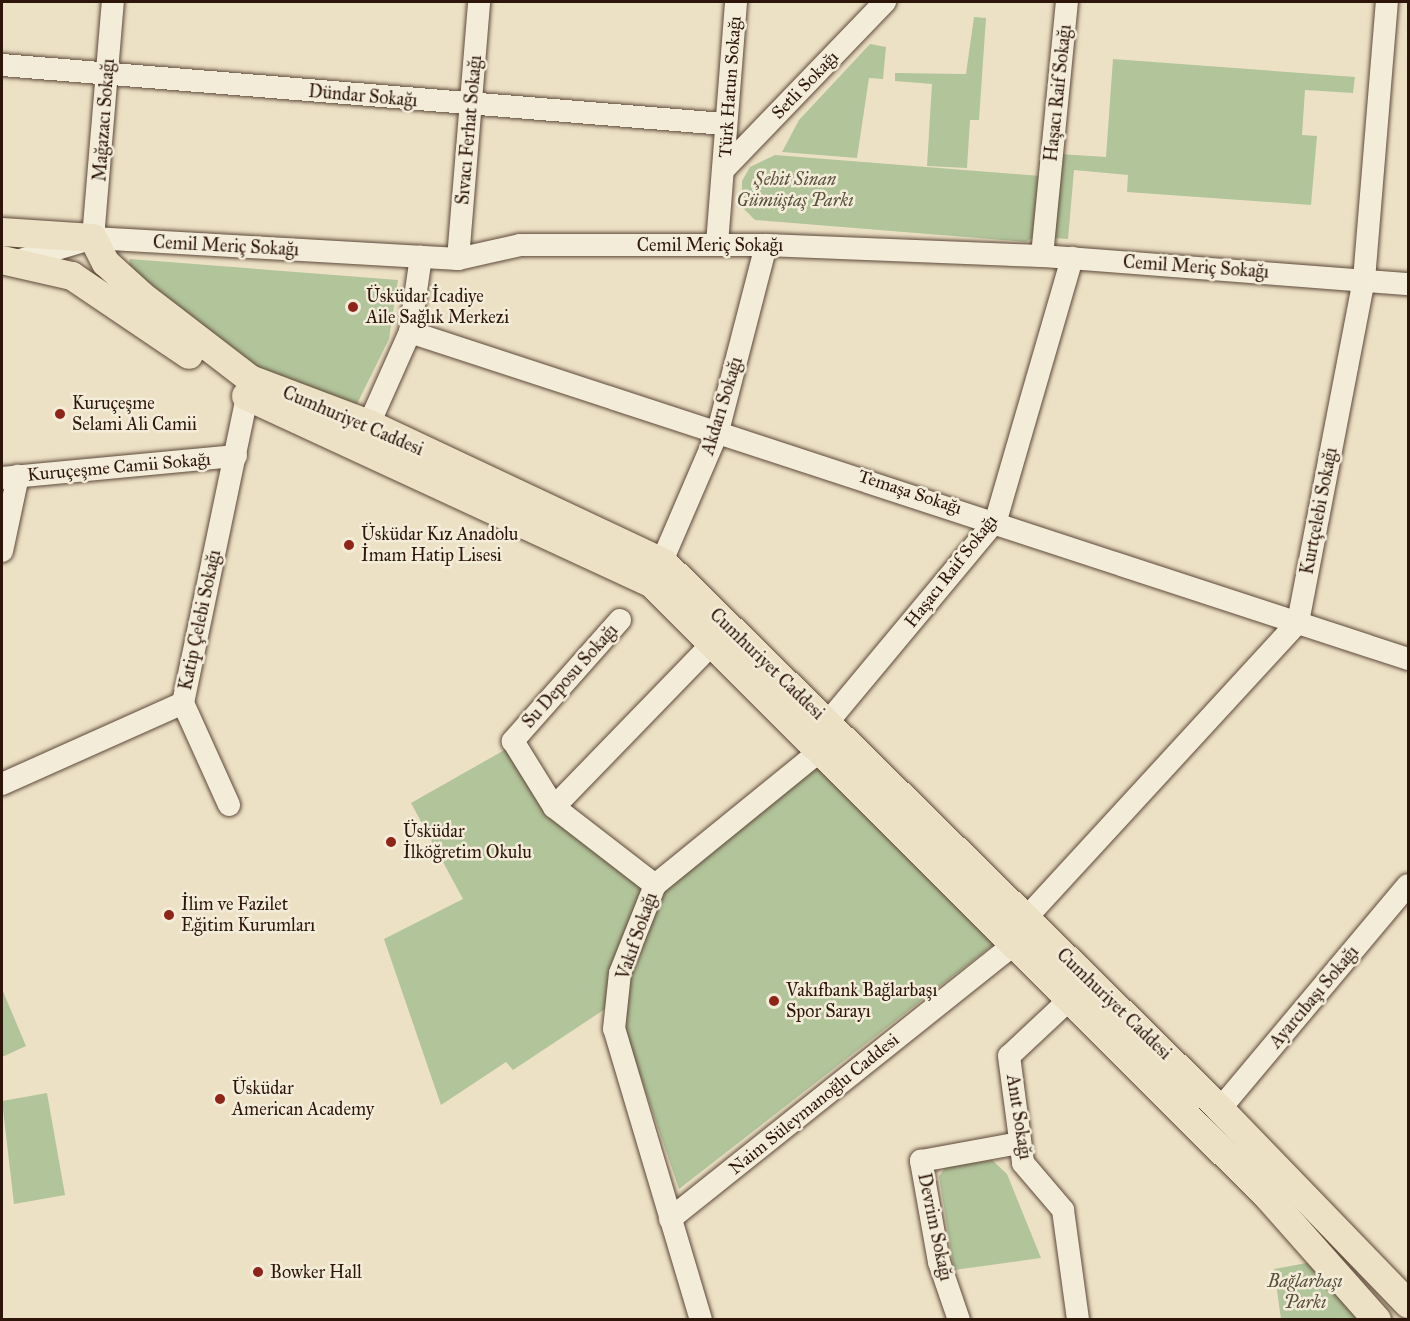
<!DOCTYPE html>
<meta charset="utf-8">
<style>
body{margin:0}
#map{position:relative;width:1410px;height:1321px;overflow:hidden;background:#ede1c5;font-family:"IM FELL Great Primer",serif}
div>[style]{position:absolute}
.green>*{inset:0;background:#b2c49a}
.roads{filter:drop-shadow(0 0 2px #5d4839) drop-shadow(0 0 2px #5d4839)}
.minor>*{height:22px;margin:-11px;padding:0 11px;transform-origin:11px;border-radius:11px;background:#f3ecd9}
.major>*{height:28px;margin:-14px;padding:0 14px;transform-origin:14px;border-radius:14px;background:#ede1c5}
.dots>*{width:16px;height:16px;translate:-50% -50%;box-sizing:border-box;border:3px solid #f3ecd9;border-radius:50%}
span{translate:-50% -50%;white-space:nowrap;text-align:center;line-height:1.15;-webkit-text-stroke:5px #f3ecd9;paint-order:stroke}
.street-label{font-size:18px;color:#2d150a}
.park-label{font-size:18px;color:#5c523c;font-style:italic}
.poi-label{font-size:18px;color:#2d150a}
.left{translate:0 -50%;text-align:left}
.frame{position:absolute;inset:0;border:3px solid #2d150a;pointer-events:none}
</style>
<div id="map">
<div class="green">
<div style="clip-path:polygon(974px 17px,986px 18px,979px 120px,970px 120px,967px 168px,927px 166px,932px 84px,895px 81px,895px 73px,966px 74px)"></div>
<div style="clip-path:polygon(870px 44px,886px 47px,883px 79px,869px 78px,857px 158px,782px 152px,799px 120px)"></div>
<div style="clip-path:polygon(1113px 59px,1355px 77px,1353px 93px,1305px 90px,1302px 135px,1317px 136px,1311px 205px,1127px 192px,1128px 175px,1074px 170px,1068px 239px,1053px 238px,1059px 154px,1106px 157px)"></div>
<div style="clip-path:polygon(775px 155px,1040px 176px,1036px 236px,1026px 242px,755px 220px,742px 207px,742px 181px,750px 167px)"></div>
<div style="clip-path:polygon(130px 259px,398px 280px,389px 339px,352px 414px,265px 377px,128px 269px)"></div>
<div style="clip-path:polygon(508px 748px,648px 887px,608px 1007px,513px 1070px,506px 1062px,441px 1105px,384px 939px,463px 899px,411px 803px)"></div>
<div style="clip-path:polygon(821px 763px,998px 941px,679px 1189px,624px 1028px,628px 974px,660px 895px)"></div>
<div style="clip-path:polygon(2px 989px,26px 1046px,2px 1057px)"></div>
<div style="clip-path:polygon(47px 1093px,65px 1195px,14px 1204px,2px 1101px)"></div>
<div style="clip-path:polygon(992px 1160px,1007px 1174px,1041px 1258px,954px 1270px,939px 1176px,946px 1167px)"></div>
<div style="clip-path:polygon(1312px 1262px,1366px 1319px,1281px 1319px,1274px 1269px)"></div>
</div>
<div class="roads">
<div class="minor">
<div style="left:2px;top:65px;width:725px;rotate:4.67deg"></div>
<div style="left:725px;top:168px;width:231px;rotate:-46.1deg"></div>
<div style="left:93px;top:238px;width:237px;rotate:-85.2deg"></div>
<div style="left:717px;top:244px;width:243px;rotate:-85.5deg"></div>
<div style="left:1042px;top:256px;width:255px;rotate:-84.4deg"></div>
<div style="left:458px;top:259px;width:258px;rotate:-85.3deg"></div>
<div style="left:17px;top:261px;width:79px;rotate:-16.8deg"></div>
<div style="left:93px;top:238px;width:366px;rotate:3.3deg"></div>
<div style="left:458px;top:259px;width:64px;rotate:-12.7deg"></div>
<div style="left:520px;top:245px;width:246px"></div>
<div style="left:766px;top:245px;width:276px;rotate:2.3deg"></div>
<div style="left:1042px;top:256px;width:367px;rotate:4.4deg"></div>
<div style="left:410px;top:332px;width:1050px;rotate:18.14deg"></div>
<div style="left:369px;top:424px;width:101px;rotate:-66deg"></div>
<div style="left:410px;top:332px;width:76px;rotate:-81.7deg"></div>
<div style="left:2px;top:478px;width:235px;rotate:-5.4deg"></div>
<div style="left:2px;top:551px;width:77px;rotate:-78deg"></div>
<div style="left:656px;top:575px;width:157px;rotate:-66.7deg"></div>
<div style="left:718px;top:431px;width:192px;rotate:-75.5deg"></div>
<div style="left:620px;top:620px;width:162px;rotate:131.5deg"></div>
<div style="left:513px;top:741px;width:78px;rotate:58.2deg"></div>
<div style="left:554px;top:807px;width:128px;rotate:37.7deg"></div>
<div style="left:183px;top:703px;width:112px;rotate:65.7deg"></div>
<div style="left:827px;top:723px;width:264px;rotate:-50.2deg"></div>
<div style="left:996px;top:520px;width:273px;rotate:-73.8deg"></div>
<div style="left:2px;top:784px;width:198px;rotate:-24.1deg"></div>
<div style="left:183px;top:703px;width:327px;rotate:-78.2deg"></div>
<div style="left:554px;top:807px;width:227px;rotate:-45.9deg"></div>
<div style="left:1026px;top:918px;width:402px;rotate:-47.4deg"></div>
<div style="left:1298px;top:622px;width:348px;rotate:-79.1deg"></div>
<div style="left:1364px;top:280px;width:279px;rotate:-85.3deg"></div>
<div style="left:1070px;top:999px;width:83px;rotate:136.9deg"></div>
<div style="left:1009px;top:1056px;width:108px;rotate:82.5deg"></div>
<div style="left:1023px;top:1163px;width:62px;rotate:49.6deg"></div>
<div style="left:1063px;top:1210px;width:111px;rotate:82.2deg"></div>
<div style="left:1220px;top:1109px;width:292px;rotate:-50deg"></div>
<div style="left:670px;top:1219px;width:440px;rotate:-38.6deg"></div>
<div style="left:701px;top:1320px;width:304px;rotate:-106.6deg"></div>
<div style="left:614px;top:1029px;width:56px;rotate:-83.9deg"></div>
<div style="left:620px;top:973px;width:95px;rotate:-68.3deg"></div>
<div style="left:655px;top:885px;width:228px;rotate:-39.1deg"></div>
<div style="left:959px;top:1320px;width:61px;rotate:-109deg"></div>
<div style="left:939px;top:1262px;width:103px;rotate:-100.1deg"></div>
<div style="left:921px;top:1161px;width:100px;rotate:-10.4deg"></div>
</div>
<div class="major">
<div style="left:2px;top:232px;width:91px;rotate:3.8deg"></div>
<div style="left:93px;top:238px;width:28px;rotate:63deg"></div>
<div style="left:106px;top:263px;width:47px;rotate:42.4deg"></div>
<div style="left:141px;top:295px;width:138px;rotate:37.6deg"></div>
<div style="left:250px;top:379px;width:127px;rotate:20.7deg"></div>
<div style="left:369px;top:424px;width:326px;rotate:25.2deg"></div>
<div style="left:664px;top:563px;width:779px;rotate:44.48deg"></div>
<div style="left:1220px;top:1109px;width:271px;rotate:46deg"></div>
<div style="left:2px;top:260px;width:72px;rotate:12.9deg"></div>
<div style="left:72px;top:276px;width:141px;rotate:34deg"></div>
<div style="left:246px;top:396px;width:446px;rotate:24.8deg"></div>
<div style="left:651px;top:583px;width:872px;rotate:44.86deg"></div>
<div style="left:1269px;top:1198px;width:163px;rotate:48.5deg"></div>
</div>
</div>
<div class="dots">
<div style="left:353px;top:307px;background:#8f2418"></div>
<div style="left:60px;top:414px;background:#8f2418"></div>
<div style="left:349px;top:545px;background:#8f2418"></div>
<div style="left:391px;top:842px;background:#8f2418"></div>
<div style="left:169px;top:915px;background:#8f2418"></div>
<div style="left:774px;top:1001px;background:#8f2418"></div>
<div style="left:220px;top:1099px;background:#8f2418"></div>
<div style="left:258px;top:1272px;background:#8f2418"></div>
</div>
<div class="street-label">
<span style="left:805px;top:85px;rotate:-46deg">Setli Sokağı</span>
<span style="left:730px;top:87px;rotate:-86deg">Türk Hatun Sokağı</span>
<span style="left:1058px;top:93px;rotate:-84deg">Haşacı Raif Sokağı</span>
<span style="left:363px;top:96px;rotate:5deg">Dündar Sokağı</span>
<span style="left:104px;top:120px;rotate:-86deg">Mağazacı Sokağı</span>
<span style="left:469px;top:130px;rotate:-85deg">Sıvacı Ferhat Sokağı</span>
<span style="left:710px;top:245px">Cemil Meriç Sokağı</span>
<span style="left:226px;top:246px;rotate:3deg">Cemil Meriç Sokağı</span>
<span style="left:1196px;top:267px;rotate:4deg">Cemil Meriç Sokağı</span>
<span style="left:722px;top:406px;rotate:-73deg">Akdarı Sokağı</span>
<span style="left:353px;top:421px;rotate:23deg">Cumhuriyet Caddesi</span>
<span style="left:119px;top:467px;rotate:-5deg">Kuruçeşme Camii Sokağı</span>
<span style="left:910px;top:492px;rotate:18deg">Temaşa Sokağı</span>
<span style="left:1319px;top:511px;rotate:-79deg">Kurtçelebi Sokağı</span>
<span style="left:951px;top:571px;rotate:-52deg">Haşacı Raif Sokağı</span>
<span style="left:200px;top:620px;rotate:-78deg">Katip Çelebi Sokağı</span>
<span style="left:767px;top:664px;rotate:44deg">Cumhuriyet Caddesi</span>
<span style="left:570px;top:676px;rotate:-48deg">Su Deposu Sokağı</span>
<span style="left:637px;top:936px;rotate:-71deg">Vakıf Sokağı</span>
<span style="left:1314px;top:997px;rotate:-50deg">Ayarcıbaşı Sokağı</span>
<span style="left:1114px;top:1004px;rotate:44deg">Cumhuriyet Caddesi</span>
<span style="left:814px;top:1104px;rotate:-39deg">Naim Süleymanoğlu Caddesi</span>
<span style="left:1019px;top:1117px;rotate:81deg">Anıt Sokağı</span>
<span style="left:935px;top:1227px;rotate:78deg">Devrim Sokağı</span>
</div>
<div class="park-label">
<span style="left:795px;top:190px">Şehit Sinan<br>Gümüştaş Parkı</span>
<span style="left:1305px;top:1292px">Bağlarbaşı<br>Parkı</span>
</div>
<div class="poi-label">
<span class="left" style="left:366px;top:307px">Üsküdar İcadiye<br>Aile Sağlık Merkezi</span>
<span class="left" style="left:72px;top:414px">Kuruçeşme<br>Selami Ali Camii</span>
<span class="left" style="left:361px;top:545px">Üsküdar Kız Anadolu<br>İmam Hatip Lisesi</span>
<span class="left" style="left:403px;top:842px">Üsküdar<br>İlköğretim Okulu</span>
<span class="left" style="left:181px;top:915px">İlim ve Fazilet<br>Eğitim Kurumları</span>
<span class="left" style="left:786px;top:1001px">Vakıfbank Bağlarbaşı<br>Spor Sarayı</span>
<span class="left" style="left:232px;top:1099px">Üsküdar<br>American Academy</span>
<span class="left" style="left:270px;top:1272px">Bowker Hall</span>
</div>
<div class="frame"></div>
</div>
